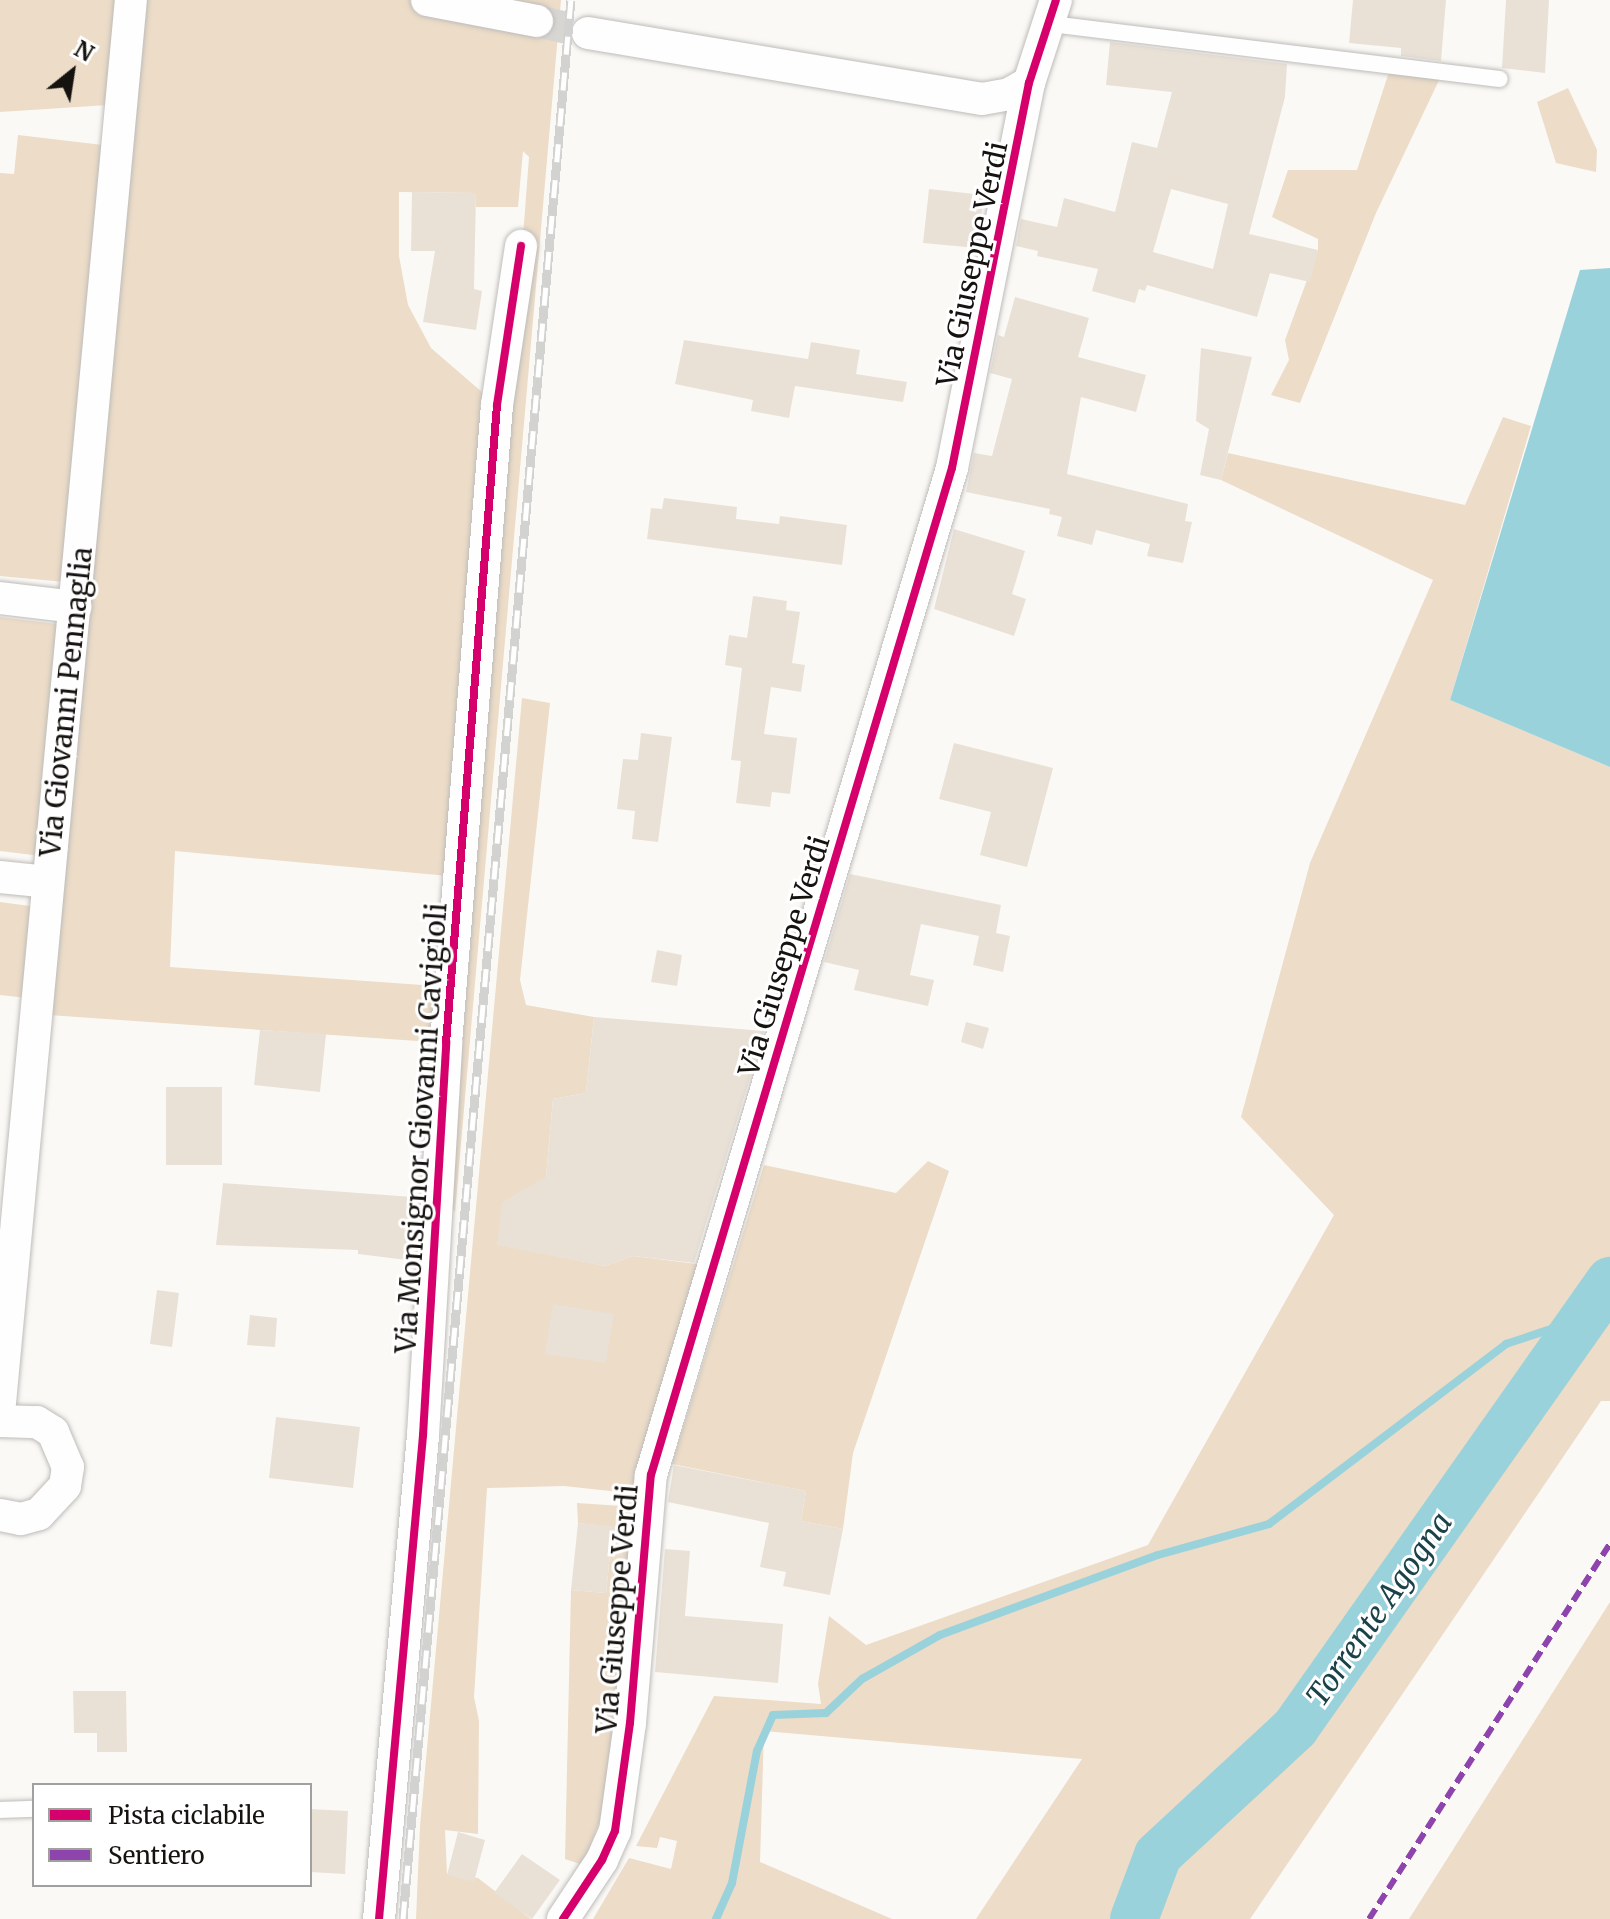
<!DOCTYPE html>
<style>
body{margin:0}
#map{position:relative;width:1610px;height:1919px;overflow:hidden;background:#fbf9f6;font-family:Merriweather,serif}
div>[style]{position:absolute}
.green>*{inset:0;background:#ecdcc8}
.water>*{inset:0;background:#9ad2dc}
.stream>*{height:8px;margin:-4px;padding:0 4px;transform-origin:4px;border-radius:4px;background:#9ad2dc}
.river>*{height:48px;margin:-24px;padding:0 24px;transform-origin:24px;border-radius:24px;background:#9ad2dc}
.building>*{inset:0;background:#e9e1d6}
.minor-tunnel>*{height:32px;margin-top:-16px;transform-origin:0;background:repeating-linear-gradient(90deg,#d8d6d3 0 32px,transparent 0 48px)}
.roads{filter:drop-shadow(0 0 2px #bebcb9) drop-shadow(0 0 2px #bebcb9)}
.service>*{height:16px;margin:-8px;padding:0 8px;transform-origin:8px;border-radius:8px;background:#fefefe}
.minor>*{height:32px;margin:-16px;padding:0 16px;transform-origin:16px;border-radius:16px;background:#fefefe}
.rail>*{height:9px;margin-top:-4.5px;transform-origin:0;background:repeating-linear-gradient(90deg,#fff 0 18px,#d2d2d1 0 36px);box-sizing:border-box;border-block:2px solid #d2d2d1}
.quiet>*{height:6px;margin-top:-3px;transform-origin:0;background:repeating-linear-gradient(90deg,#8e44ad 0 12px,transparent 0 18px)}
.cycleway>*{height:8px;margin:-4px;padding:0 4px;transform-origin:4px;border-radius:4px;background:#d6006c}
span{translate:-50% -50%;white-space:nowrap;text-align:center;line-height:1.15;-webkit-text-stroke:6px #fff;paint-order:stroke}
.street-label{font-size:28px;color:#15120f}
.water-label{font-size:30px;color:#1c4249;font-style:italic}
.legend{position:absolute;left:32px;top:1783px;width:280px;height:104px;box-sizing:border-box;background:#fff;border:2px solid #a1a09f;margin:0;padding:10px 14px;list-style:none;font-size:24px;color:#15120f}
.legend li{display:flex;align-items:center;gap:16px;height:40px}
.legend b{width:40px;border:2px solid #a1a09f}
.north{position:absolute;left:32px;top:32px;width:80px;height:80px;-webkit-text-stroke:6px #fff;paint-order:stroke;rotate:30deg;font-size:22px;font-weight:700;line-height:32px;text-align:center;color:#15120f}
.north::after{content:'';display:block;margin:auto;width:28px;height:36px;background:#15120f;clip-path:polygon(50% 0,100% 100%,50% 72%,0 100%)}
</style>
<div id="map">
<div class="green">
<div style="clip-path:polygon(0 0,561px 0,455px 1212px,450px 1207px,529px 157px,523px 151px,518px 207px,476px 207px,476px 193px,399px 192px,399px 256px,408px 305px,431px 348px,497px 405px,460px 877px,175px 851px,170px 967px,450px 987px,446px 1043px,35px 1014px,36px 999px,0 995px,0 902px,45px 908px,50px 857px,0 851px,0 617px,73px 626px,76px 583px,0 576px,0 173px,14px 174px,18px 135px,120px 147px,123px 104px,0 112px)"></div>
<div style="clip-path:polygon(1389px 72px,1441px 76px,1376px 213px,1300px 403px,1271px 395px,1289px 360px,1285px 340px,1318px 250px,1318px 239px,1272px 217px,1288px 170px,1357px 170px)"></div>
<div style="clip-path:polygon(1568px 88px,1597px 150px,1596px 172px,1556px 163px,1537px 102px)"></div>
<div style="clip-path:polygon(1503px 417px,1531px 426px,1450px 700px,1610px 767px,1610px 1401px,1601px 1401px,1250px 1919px,976px 1919px,1082px 1759px,764px 1731px,760px 1862px,892px 1919px,593px 1919px,629px 1858px,671px 1869px,677px 1841px,660px 1837px,657px 1848px,636px 1846px,714px 1696px,821px 1704px,818px 1684px,829px 1616px,866px 1645px,1148px 1545px,1334px 1215px,1241px 1117px,1310px 863px,1433px 580px,1221px 480px,1228px 453px,1465px 505px)"></div>
<div style="clip-path:polygon(522px 698px,550px 703px,520px 980px,526px 1005px,594px 1017px,586px 1093px,553px 1099px,546px 1177px,497px 1244px,605px 1266px,633px 1256px,705px 1265px,668px 1359px,675px 1363px,638px 1494px,564px 1486px,487px 1488px,474px 1697px,479px 1721px,478px 1834px,445px 1830px,447px 1874px,478px 1878px,531px 1919px,416px 1919px,420px 1826px)"></div>
<div style="clip-path:polygon(928px 1161px,949px 1171px,853px 1453px,843px 1529px,801px 1521px,806px 1491px,672px 1464px,764px 1165px,896px 1193px)"></div>
<div style="clip-path:polygon(577px 1503px,637px 1507px,604px 1810px,583px 1865px,565px 1859px,571px 1590px,606px 1593px,610px 1554px,621px 1555px,624px 1528px,578px 1523px)"></div>
<div style="clip-path:polygon(1610px 1602px,1610px 1919px,1409px 1919px)"></div>
</div>
<div class="water">
<div style="clip-path:polygon(1610px 268px,1610px 767px,1450px 700px,1580px 270px)"></div>
</div>
<div class="stream">
<div style="left:716px;top:1919px;width:39px;rotate:-66deg"></div>
<div style="left:732px;top:1883px;width:134px;rotate:-79.3deg"></div>
<div style="left:757px;top:1751px;width:39px;rotate:-66deg"></div>
<div style="left:773px;top:1715px;width:53px;rotate:-2.2deg"></div>
<div style="left:826px;top:1713px;width:50px;rotate:-43.4deg"></div>
<div style="left:862px;top:1679px;width:90px;rotate:-29.4deg"></div>
<div style="left:940px;top:1635px;width:232px;rotate:-20.2deg"></div>
<div style="left:1158px;top:1555px;width:115px;rotate:-15.6deg"></div>
<div style="left:1269px;top:1524px;width:298px;rotate:-37.2deg"></div>
<div style="left:1506px;top:1344px;width:82px;rotate:-18.4deg"></div>
</div>
<div class="river">
<div style="left:1134px;top:1919px;width:68px;rotate:-69.4deg"></div>
<div style="left:1158px;top:1855px;width:187px;rotate:-42.8deg"></div>
<div style="left:1295px;top:1728px;width:547px;rotate:-54.83deg"></div>
</div>
<div class="building">
<div style="clip-path:polygon(1353px 0,1446px 0,1441px 61px,1401px 56px,1401px 48px,1349px 43px)"></div>
<div style="clip-path:polygon(1506px 0,1549px 0,1545px 73px,1502px 68px)"></div>
<div style="clip-path:polygon(evenodd,1110px 42px,1287px 64px,1285px 97px,1249px 234px,1318px 250px,1310px 282px,1270px 273px,1257px 317px,1147px 285px,1145px 291px,1139px 289px,1135px 303px,1092px 291px,1098px 269px,1037px 256px,1038px 251px,1016px 246px,1021px 219px,1057px 227px,1064px 198px,1115px 212px,1132px 142px,1157px 148px,1172px 92px,1106px 85px,1110px 42px,1171px 189px,1228px 204px,1213px 269px,1153px 252px,1171px 189px)"></div>
<div style="clip-path:polygon(929px 189px,984px 195px,977px 248px,923px 243px)"></div>
<div style="clip-path:polygon(412px 192px,476px 193px,474px 289px,482px 291px,476px 330px,423px 322px,435px 251px,411px 251px)"></div>
<div style="clip-path:polygon(1015px 297px,1089px 318px,1078px 357px,1146px 375px,1136px 412px,1081px 397px,1067px 474px,1188px 504px,1185px 521px,1192px 522px,1183px 563px,1147px 556px,1150px 544px,1096px 530px,1092px 545px,1057px 536px,1062px 517px,1049px 514px,1050px 509px,966px 492px,974px 453px,992px 456px,1012px 379px,990px 373px,998px 335px,1004px 337px)"></div>
<div style="clip-path:polygon(684px 340px,808px 359px,811px 342px,860px 350px,856px 374px,907px 382px,903px 402px,795px 386px,789px 418px,751px 411px,753px 400px,675px 384px)"></div>
<div style="clip-path:polygon(1201px 348px,1252px 357px,1221px 480px,1200px 475px,1209px 429px,1196px 421px)"></div>
<div style="clip-path:polygon(664px 498px,737px 507px,736px 519px,779px 524px,780px 516px,847px 525px,842px 565px,647px 539px,651px 508px,662px 509px)"></div>
<div style="clip-path:polygon(954px 529px,1025px 551px,1012px 594px,1026px 599px,1014px 636px,934px 609px)"></div>
<div style="clip-path:polygon(753px 596px,787px 601px,786px 610px,800px 612px,792px 663px,805px 665px,801px 692px,771px 687px,764px 734px,797px 738px,790px 794px,772px 792px,770px 807px,736px 803px,741px 761px,731px 760px,742px 668px,725px 665px,729px 635px,747px 638px)"></div>
<div style="clip-path:polygon(641px 733px,672px 737px,658px 842px,632px 839px,635px 811px,617px 809px,623px 759px,638px 760px)"></div>
<div style="clip-path:polygon(954px 743px,1053px 768px,1027px 867px,980px 855px,991px 812px,939px 799px)"></div>
<div style="clip-path:polygon(850px 874px,1001px 905px,996px 933px,1010px 936px,1003px 972px,973px 965px,979px 936px,921px 924px,910px 975px,934px 980px,928px 1006px,854px 990px,859px 970px,824px 962px)"></div>
<div style="clip-path:polygon(657px 950px,682px 955px,677px 986px,651px 982px)"></div>
<div style="clip-path:polygon(594px 1017px,764px 1031px,694px 1263px,633px 1256px,605px 1266px,497px 1245px,502px 1202px,546px 1177px,553px 1099px,586px 1093px)"></div>
<div style="clip-path:polygon(966px 1022px,989px 1028px,983px 1049px,961px 1042px)"></div>
<div style="clip-path:polygon(260px 1030px,326px 1034px,320px 1092px,254px 1085px)"></div>
<div style="clip-path:polygon(166px 1087px,222px 1087px,222px 1165px,166px 1165px)"></div>
<div style="clip-path:polygon(223px 1183px,413px 1197px,407px 1260px,358px 1254px,358px 1250px,216px 1245px)"></div>
<div style="clip-path:polygon(157px 1290px,179px 1293px,172px 1347px,150px 1344px)"></div>
<div style="clip-path:polygon(553px 1304px,614px 1314px,606px 1363px,545px 1354px)"></div>
<div style="clip-path:polygon(250px 1315px,277px 1318px,275px 1347px,247px 1345px)"></div>
<div style="clip-path:polygon(276px 1417px,360px 1427px,353px 1488px,269px 1478px)"></div>
<div style="clip-path:polygon(674px 1465px,806px 1491px,801px 1521px,843px 1529px,830px 1595px,783px 1586px,786px 1572px,760px 1567px,769px 1523px,668px 1502px)"></div>
<div style="clip-path:polygon(578px 1523px,624px 1527px,621px 1555px,610px 1554px,606px 1593px,571px 1590px)"></div>
<div style="clip-path:polygon(665px 1549px,690px 1551px,685px 1616px,783px 1624px,778px 1683px,655px 1672px)"></div>
<div style="clip-path:polygon(73px 1691px,126px 1691px,127px 1752px,97px 1752px,97px 1733px,74px 1733px)"></div>
<div style="clip-path:polygon(310px 1809px,348px 1811px,345px 1874px,310px 1872px)"></div>
<div style="clip-path:polygon(458px 1832px,485px 1840px,474px 1882px,447px 1875px)"></div>
<div style="clip-path:polygon(522px 1854px,560px 1880px,532px 1919px,494px 1893px)"></div>
</div>
<div class="minor-tunnel">
<div style="left:537px;top:21px;width:52px;rotate:13.2deg"></div>
</div>
<div class="roads">
<div class="service">
<div style="left:1051px;top:24px;width:452px;rotate:7deg"></div>
<div style="left:0;top:1810px;width:34px;rotate:-2deg"></div>
</div>
<div class="minor">
<div style="left:427px;top:0;width:112px;rotate:10.8deg"></div>
<div style="left:588px;top:33px;width:399px;rotate:9.5deg"></div>
<div style="left:982px;top:99px;width:27px;rotate:-10deg"></div>
<div style="left:1009px;top:94px;width:23px;rotate:-29deg"></div>
<div style="left:0;top:598px;width:76px;rotate:6.8deg"></div>
<div style="left:0;top:877px;width:48px;rotate:5.9deg"></div>
<div style="left:0;top:1403px;width:1409px;rotate:-84.67deg"></div>
<div style="left:0;top:1421px;width:37px;rotate:2deg"></div>
<div style="left:37px;top:1422px;width:19px;rotate:32deg"></div>
<div style="left:53px;top:1432px;width:38px;rotate:67deg"></div>
<div style="left:68px;top:1467px;width:19px;rotate:99deg"></div>
<div style="left:65px;top:1486px;width:38px;rotate:133deg"></div>
<div style="left:39px;top:1514px;width:19px;rotate:164deg"></div>
<div style="left:21px;top:1519px;width:21px;rotate:-169deg"></div>
<div style="left:379px;top:1919px;width:486px;rotate:-84.8deg"></div>
<div style="left:423px;top:1435px;width:393px;rotate:-86.6deg"></div>
<div style="left:446px;top:1043px;width:640px;rotate:-85.43deg"></div>
<div style="left:497px;top:405px;width:161px;rotate:-81.4deg"></div>
<div style="left:563px;top:1919px;width:71px;rotate:-56.5deg"></div>
<div style="left:602px;top:1860px;width:32px;rotate:-66deg"></div>
<div style="left:615px;top:1831px;width:109px;rotate:-82.1deg"></div>
<div style="left:630px;top:1723px;width:249px;rotate:-85.2deg"></div>
<div style="left:651px;top:1475px;width:1051px;rotate:-73.36deg"></div>
<div style="left:952px;top:468px;width:393px;rotate:-78.7deg"></div>
<div style="left:1029px;top:83px;width:87px;rotate:-72deg"></div>
</div>
</div>
<div class="rail">
<div style="left:403px;top:1919px;width:1926px;rotate:-85deg"></div>
</div>
<div class="quiet">
<div style="left:1369px;top:1919px;width:447px;rotate:-57.3deg"></div>
</div>
<div class="cycleway">
<div style="left:379px;top:1919px;width:486px;rotate:-84.8deg"></div>
<div style="left:423px;top:1435px;width:393px;rotate:-86.6deg"></div>
<div style="left:446px;top:1043px;width:640px;rotate:-85.43deg"></div>
<div style="left:497px;top:405px;width:161px;rotate:-81.4deg"></div>
<div style="left:563px;top:1919px;width:71px;rotate:-56.5deg"></div>
<div style="left:602px;top:1860px;width:32px;rotate:-66deg"></div>
<div style="left:615px;top:1831px;width:109px;rotate:-82.1deg"></div>
<div style="left:630px;top:1723px;width:249px;rotate:-85.2deg"></div>
<div style="left:651px;top:1475px;width:1051px;rotate:-73.36deg"></div>
<div style="left:952px;top:468px;width:393px;rotate:-78.7deg"></div>
<div style="left:1029px;top:83px;width:87px;rotate:-72deg"></div>
</div>
<div class="street-label">
<span style="left:972px;top:264px;rotate:-78deg">Via Giuseppe Verdi</span>
<span style="left:66px;top:702px;rotate:-84deg">Via Giovanni Pennaglia</span>
<span style="left:784px;top:956px;rotate:-73deg">Via Giuseppe Verdi</span>
<span style="left:421px;top:1128px;rotate:-86deg">Via Monsignor Giovanni Cavigioli</span>
<span style="left:617px;top:1609px;rotate:-85deg">Via Giuseppe Verdi</span>
</div>
<div class="water-label">
<span style="left:1379px;top:1609px;rotate:-55deg">Torrente Agogna</span>
</div>
<ul class="legend">
<li><b style="height:10px;background:#d6006c"></b>Pista ciclabile</li>
<li><b style="height:10px;background:#8e44ad"></b>Sentiero</li>
</ul>
<div class="north">N</div>
</div>
